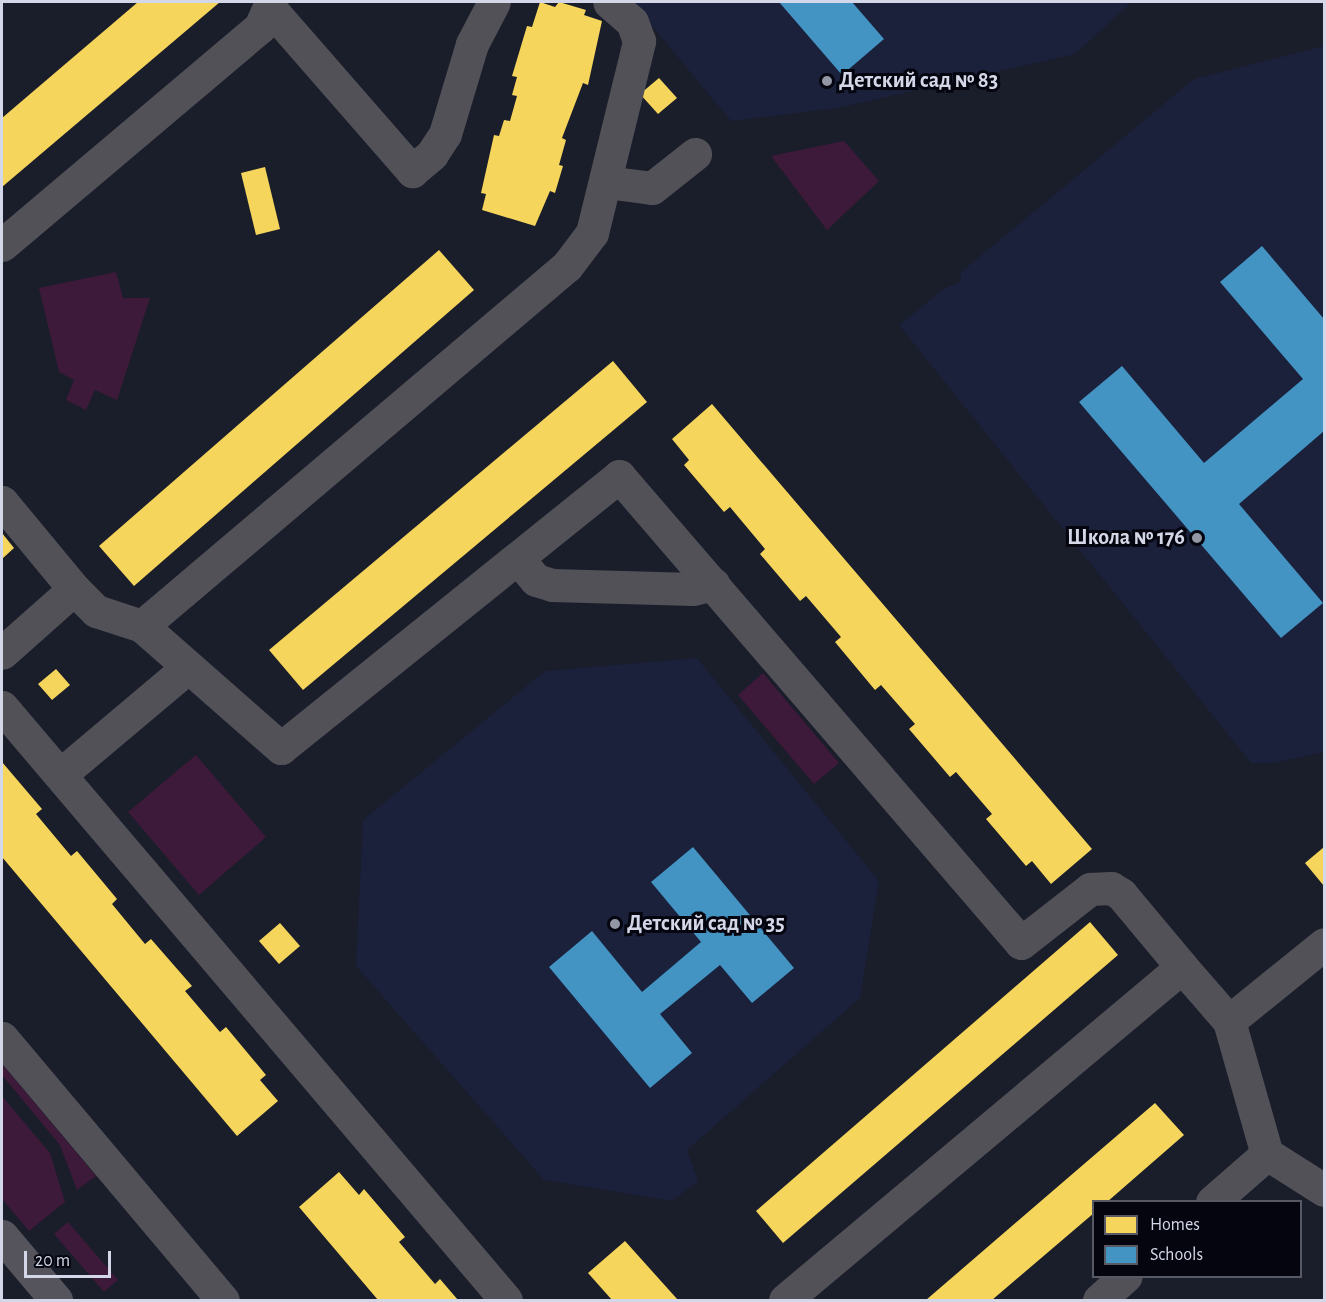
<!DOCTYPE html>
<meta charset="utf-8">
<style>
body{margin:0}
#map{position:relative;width:1326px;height:1302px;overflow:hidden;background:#1a1d2a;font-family:"Alegreya Sans",sans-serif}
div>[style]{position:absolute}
.built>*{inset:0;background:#1b203b}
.green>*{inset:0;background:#3d1a3a}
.homes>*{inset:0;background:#f6d55c}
.schools>*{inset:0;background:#4393c3}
.minor>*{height:33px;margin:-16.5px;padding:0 16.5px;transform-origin:16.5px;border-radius:16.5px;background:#525158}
.major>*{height:33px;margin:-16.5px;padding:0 16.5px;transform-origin:16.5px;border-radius:16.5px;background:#55545c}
.dots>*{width:16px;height:16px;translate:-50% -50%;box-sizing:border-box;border:3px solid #04050e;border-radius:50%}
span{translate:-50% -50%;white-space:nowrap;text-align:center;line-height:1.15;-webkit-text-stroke:6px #04050e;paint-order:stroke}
.poi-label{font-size:22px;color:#d3d7e7;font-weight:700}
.left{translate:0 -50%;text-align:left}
.right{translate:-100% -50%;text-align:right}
.frame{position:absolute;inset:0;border:3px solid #d3d7e7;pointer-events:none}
.legend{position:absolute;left:1092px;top:1200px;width:210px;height:78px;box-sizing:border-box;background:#04050e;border:2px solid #575965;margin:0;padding:8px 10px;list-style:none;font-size:18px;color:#d3d7e7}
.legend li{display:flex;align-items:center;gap:12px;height:30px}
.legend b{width:30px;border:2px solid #575965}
.scale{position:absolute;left:24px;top:1251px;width:87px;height:27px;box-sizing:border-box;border:3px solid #d3d7e7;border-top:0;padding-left:8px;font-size:18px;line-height:21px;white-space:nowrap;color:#d3d7e7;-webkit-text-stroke:4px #04050e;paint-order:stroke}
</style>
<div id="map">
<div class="built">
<div style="clip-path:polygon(632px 2px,1132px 2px,1075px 54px,838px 108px,731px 121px)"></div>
<div style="clip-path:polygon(1324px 46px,1324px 752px,1274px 763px,1251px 763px,899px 325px,945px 288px,960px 282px,961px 272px,1194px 79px)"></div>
<div style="clip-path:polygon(697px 658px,879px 881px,860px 998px,687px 1150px,698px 1181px,672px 1201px,544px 1180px,356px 966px,363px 820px,545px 671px)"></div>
</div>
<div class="green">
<div style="clip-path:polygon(844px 141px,879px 181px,827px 230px,771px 156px)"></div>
<div style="clip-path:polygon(116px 272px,123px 298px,150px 298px,117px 400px,95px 390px,86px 410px,66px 400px,74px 380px,59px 372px,39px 288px)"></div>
<div style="clip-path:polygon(763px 673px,839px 763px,814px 784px,738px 695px)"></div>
<div style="clip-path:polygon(196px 755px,266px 837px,199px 895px,128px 812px)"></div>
<div style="clip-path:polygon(2px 1064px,96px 1176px,77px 1190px,60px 1145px,2px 1075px)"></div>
<div style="clip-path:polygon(2px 1096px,50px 1153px,65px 1202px,29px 1231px,2px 1199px)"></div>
<div style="clip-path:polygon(68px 1222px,118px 1280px,104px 1292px,54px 1234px)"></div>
</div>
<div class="homes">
<div style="clip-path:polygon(138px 2px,220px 2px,2px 187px,2px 118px)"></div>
<div style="clip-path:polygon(540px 2px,555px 7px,559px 2px,586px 10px,584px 15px,602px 21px,588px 85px,583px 83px,562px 138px,566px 140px,559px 165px,563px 166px,555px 193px,550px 191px,535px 226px,482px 210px,486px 194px,481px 193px,494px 135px,499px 136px,504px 120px,510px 121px,517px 96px,512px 95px,517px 77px,512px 76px,527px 26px,532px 27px)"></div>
<div style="clip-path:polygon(659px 78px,677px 98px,658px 114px,640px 94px)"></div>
<div style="clip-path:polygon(265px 167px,280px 229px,256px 235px,241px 173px)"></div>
<div style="clip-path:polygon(439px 250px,474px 290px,134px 586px,99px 546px)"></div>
<div style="clip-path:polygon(613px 361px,647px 402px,303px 690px,269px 650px)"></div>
<div style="clip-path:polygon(712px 404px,1092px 849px,1051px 884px,1032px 861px,1026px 866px,986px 819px,992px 814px,956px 772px,950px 777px,909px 729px,915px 724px,881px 685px,875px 690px,835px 642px,841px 637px,806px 596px,800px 601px,760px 554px,765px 549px,730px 507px,724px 512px,684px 465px,689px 460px,672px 439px)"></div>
<div style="clip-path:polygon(2px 533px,14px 548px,2px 559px)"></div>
<div style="clip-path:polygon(56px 669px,70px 685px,52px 700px,38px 684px)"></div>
<div style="clip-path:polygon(2px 762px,42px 809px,36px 814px,71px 856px,77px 851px,117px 899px,112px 904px,145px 944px,151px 939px,192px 986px,185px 991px,220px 1032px,226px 1027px,266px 1075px,260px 1080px,278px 1101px,237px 1136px,2px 857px)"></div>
<div style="clip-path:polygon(1324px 847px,1324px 886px,1305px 863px)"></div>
<div style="clip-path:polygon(1090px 922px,1118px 955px,783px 1243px,756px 1211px)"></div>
<div style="clip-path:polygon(280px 923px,300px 946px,279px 964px,259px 941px)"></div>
<div style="clip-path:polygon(1155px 1103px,1184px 1135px,1107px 1202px,1094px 1202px,1094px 1213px,992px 1300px,926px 1300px)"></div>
<div style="clip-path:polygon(339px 1172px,359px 1195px,364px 1189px,405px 1237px,399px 1242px,435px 1284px,440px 1279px,458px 1300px,378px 1300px,299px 1207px)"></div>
<div style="clip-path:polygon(625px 1241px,678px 1300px,612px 1300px,588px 1273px)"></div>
</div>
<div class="schools">
<div style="clip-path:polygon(779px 2px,852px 2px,884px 39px,842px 75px)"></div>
<div style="clip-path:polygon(1262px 246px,1324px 319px,1324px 431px,1239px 504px,1323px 603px,1281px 638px,1079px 402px,1122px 366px,1204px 463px,1303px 379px,1220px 282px)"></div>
<div style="clip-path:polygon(693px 847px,794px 968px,752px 1003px,720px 965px,660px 1014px,692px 1053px,650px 1088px,549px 967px,592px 931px,642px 992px,701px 942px,651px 882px)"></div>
</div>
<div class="minor">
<div style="left:606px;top:182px;width:46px;rotate:7.4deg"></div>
<div style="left:652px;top:188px;width:55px;rotate:-38.3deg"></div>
<div style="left:2px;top:245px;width:338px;rotate:-40.2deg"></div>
<div style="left:260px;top:27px;width:22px;rotate:-66deg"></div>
<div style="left:269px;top:7px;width:218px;rotate:48.9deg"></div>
<div style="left:412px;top:171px;width:26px;rotate:-40deg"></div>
<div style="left:432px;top:154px;width:24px;rotate:-57deg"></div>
<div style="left:445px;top:134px;width:94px;rotate:-73.3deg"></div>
<div style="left:472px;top:44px;width:47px;rotate:-62.4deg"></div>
<div style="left:2px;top:502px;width:113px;rotate:50.4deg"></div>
<div style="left:74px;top:589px;width:96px;rotate:138.4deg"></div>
<div style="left:519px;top:560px;width:26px;rotate:50deg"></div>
<div style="left:536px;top:580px;width:17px;rotate:17deg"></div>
<div style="left:552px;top:585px;width:141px;rotate:1.6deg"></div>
<div style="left:693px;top:589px;width:21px;rotate:-14deg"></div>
<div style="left:74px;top:589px;width:31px;rotate:45deg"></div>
<div style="left:96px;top:611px;width:48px;rotate:18.1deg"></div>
<div style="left:142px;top:626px;width:557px;rotate:-40.27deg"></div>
<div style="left:567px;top:266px;width:41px;rotate:-52.9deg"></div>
<div style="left:592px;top:233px;width:198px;rotate:-76.2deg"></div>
<div style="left:639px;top:41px;width:20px;rotate:-110deg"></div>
<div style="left:632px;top:22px;width:30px;rotate:-139deg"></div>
<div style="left:142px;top:626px;width:185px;rotate:41.3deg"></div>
<div style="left:281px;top:748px;width:434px;rotate:-38.8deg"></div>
<div style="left:619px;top:476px;width:616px;rotate:49.28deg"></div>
<div style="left:1021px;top:943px;width:88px;rotate:-38deg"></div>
<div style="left:1090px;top:889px;width:21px;rotate:-3deg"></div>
<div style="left:1111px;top:888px;width:12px;rotate:31deg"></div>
<div style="left:1121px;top:894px;width:95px;rotate:50.1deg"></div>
<div style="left:1182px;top:967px;width:518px;rotate:140.01deg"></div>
<div style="left:2px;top:707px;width:778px;rotate:49.64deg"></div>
<div style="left:61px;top:774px;width:166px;rotate:-40.1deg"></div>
<div style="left:1182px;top:967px;width:72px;rotate:49deg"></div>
<div style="left:1229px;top:1021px;width:138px;rotate:74.1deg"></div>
<div style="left:1267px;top:1154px;width:73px;rotate:138.9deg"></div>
<div style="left:1229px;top:1021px;width:122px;rotate:-39deg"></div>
<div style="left:2px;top:1038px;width:343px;rotate:49.9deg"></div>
<div style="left:1267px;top:1154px;width:67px;rotate:32.3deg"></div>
<div style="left:1099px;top:1300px;width:36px;rotate:-42deg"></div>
</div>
<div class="major">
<div style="left:2px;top:1236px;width:84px;rotate:49.8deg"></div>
</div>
<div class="dots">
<div style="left:827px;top:81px;background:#9296a5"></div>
<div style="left:1197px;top:538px;background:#9296a5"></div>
<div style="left:615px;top:924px;background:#9296a5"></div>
</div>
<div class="poi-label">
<span class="left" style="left:839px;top:81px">Детский сад № 83</span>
<span class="right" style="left:1185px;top:538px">Школа № 176</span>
<span class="left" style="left:627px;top:924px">Детский сад № 35</span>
</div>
<div class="frame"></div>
<ul class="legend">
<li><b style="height:16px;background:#f6d55c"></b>Homes</li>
<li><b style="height:16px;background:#4393c3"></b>Schools</li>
</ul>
<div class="scale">20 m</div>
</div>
